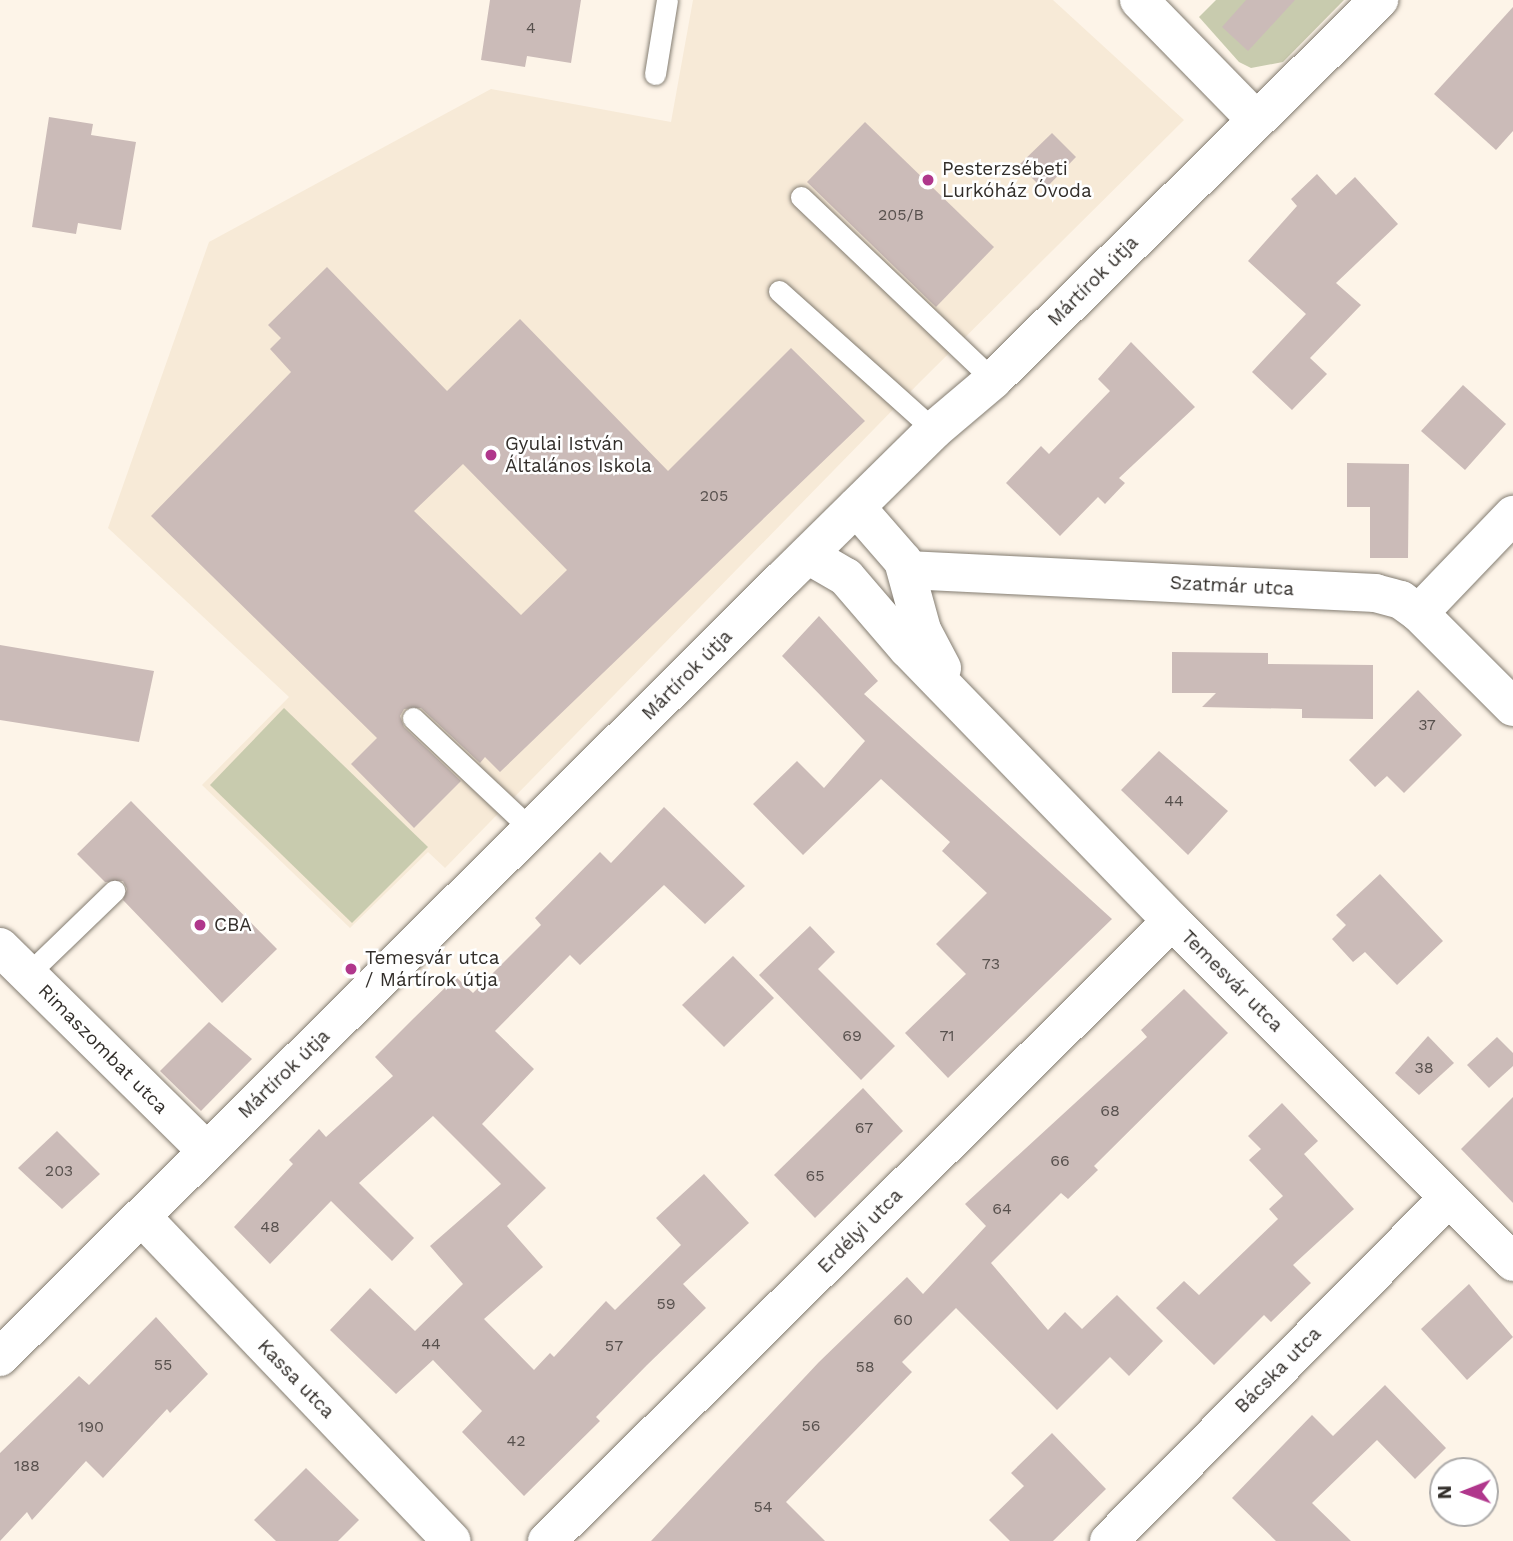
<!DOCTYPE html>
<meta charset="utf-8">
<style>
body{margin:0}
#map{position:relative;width:1513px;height:1541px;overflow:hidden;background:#fdf4e8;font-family:"Work Sans",sans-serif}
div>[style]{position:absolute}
.built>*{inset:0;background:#f7ead7}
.green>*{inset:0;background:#c8cbae}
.building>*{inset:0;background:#cbbbb8}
.roads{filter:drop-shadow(0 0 2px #847d72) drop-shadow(0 0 2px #847d72)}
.lane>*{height:21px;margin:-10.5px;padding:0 10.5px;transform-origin:10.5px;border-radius:10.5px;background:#fff}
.street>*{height:38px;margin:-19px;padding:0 19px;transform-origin:19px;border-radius:19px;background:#fff}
.secondary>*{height:38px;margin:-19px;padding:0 19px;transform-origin:19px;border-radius:19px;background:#fff}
.dots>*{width:19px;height:19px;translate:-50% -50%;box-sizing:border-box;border:4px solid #fff;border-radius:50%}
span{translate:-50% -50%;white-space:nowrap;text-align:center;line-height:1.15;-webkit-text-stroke:5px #fff;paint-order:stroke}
.number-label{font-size:16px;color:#58514e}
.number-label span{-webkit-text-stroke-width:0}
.poi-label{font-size:19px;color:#322e2a}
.left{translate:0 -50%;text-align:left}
.street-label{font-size:19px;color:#322e2a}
.north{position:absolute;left:1429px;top:1457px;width:70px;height:70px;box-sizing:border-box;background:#fff;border:2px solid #adabaa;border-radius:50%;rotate:269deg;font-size:19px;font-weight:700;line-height:28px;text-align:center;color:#322e2a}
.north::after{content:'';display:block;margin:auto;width:24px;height:32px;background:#b0378c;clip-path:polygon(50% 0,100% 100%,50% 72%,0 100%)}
</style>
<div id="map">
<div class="built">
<div style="clip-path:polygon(693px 0,1053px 0,1184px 120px,919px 383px,445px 868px,428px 852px,350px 928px,202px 785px,289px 697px,108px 528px,209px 242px,491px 89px,671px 122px)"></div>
</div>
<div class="green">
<div style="clip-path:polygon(1216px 0,1344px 0,1283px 62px,1251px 68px,1239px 62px,1199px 17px)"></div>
<div style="clip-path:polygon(284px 708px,428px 847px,352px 923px,210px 785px)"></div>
</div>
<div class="building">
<div style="clip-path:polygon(490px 0,581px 0,571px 63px,527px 56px,525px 67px,481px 60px)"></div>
<div style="clip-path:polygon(1246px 0,1295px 0,1248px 51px,1222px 27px)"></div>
<div style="clip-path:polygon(1513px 7px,1513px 131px,1496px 150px,1434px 94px)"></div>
<div style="clip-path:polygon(49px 117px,93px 124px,91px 135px,136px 142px,121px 230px,78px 223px,76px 234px,32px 227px)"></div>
<div style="clip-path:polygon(865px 122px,994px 247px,936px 307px,807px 182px)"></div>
<div style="clip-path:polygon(1052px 133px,1076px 157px,1044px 190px,1019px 165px)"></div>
<div style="clip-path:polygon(1317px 174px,1336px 195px,1355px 177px,1398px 224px,1336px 283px,1361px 305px,1310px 358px,1327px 374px,1292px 410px,1252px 372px,1306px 314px,1248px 261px,1297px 206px,1291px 199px)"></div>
<div style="clip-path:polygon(evenodd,327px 267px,447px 391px,520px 319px,668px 471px,791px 348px,865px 421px,500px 772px,485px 757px,480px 763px,421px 708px,404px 709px,400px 716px,404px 727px,461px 781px,414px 828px,351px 764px,377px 738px,151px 516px,291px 372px,270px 349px,281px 338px,268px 325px,327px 267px,463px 464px,567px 570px,521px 615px,414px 511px,463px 464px)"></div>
<div style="clip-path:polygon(1131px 342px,1195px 407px,1119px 478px,1125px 483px,1105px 504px,1098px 497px,1060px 536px,1006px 483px,1041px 446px,1049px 454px,1110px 391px,1098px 379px)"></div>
<div style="clip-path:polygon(1463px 385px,1506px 424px,1465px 470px,1421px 431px)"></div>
<div style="clip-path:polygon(1347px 463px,1409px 464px,1408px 558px,1370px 558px,1370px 507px,1347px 507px)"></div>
<div style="clip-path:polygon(819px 616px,878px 681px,864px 694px,1112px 919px,948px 1078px,905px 1033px,966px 974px,936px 944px,987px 893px,942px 851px,950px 842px,881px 779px,803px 855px,753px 804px,797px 761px,824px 788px,865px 741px,782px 656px)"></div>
<div style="clip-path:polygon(0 645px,154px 671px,139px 742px,0 720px)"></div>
<div style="clip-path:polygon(1172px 652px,1268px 653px,1268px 664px,1373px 665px,1373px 719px,1302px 718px,1302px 709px,1202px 707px,1216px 693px,1172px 693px)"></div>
<div style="clip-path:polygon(1418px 690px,1462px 735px,1404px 793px,1387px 776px,1375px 787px,1349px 760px)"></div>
<div style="clip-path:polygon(1159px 751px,1228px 811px,1188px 855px,1121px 790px)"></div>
<div style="clip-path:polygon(131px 801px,277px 949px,222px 1003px,123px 900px,127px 889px,123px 881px,105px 882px,77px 854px)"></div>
<div style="clip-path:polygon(664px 807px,745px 886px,705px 924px,664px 885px,580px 965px,570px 955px,495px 1031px,534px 1069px,482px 1124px,546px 1188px,507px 1226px,543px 1267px,484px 1319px,534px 1370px,550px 1353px,554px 1357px,606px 1301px,615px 1310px,681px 1245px,656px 1218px,704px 1174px,749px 1223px,683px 1284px,706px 1308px,647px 1365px,596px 1417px,600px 1421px,524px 1496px,462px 1432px,482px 1411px,433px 1360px,396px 1394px,330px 1330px,370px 1288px,415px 1331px,463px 1284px,430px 1246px,501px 1184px,433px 1116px,359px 1183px,414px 1238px,392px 1261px,331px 1201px,270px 1264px,234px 1227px,293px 1164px,289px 1160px,319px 1129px,326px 1137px,393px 1076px,375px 1057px,413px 1019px,456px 977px,473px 993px,541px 925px,535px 918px,600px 852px,611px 863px)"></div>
<div style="clip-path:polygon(1380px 874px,1443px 941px,1397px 985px,1365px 952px,1353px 962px,1332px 939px,1346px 925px,1336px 915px)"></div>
<div style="clip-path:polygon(810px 926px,835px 952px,818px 969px,895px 1046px,861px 1080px,759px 975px)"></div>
<div style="clip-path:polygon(733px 956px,774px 998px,724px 1047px,682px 1005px)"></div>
<div style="clip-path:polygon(1184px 989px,1228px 1033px,1094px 1166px,1098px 1170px,1068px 1199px,1061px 1193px,991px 1263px,1048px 1330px,1065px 1312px,1082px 1329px,1117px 1295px,1163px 1341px,1129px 1376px,1110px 1357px,1057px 1410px,956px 1308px,902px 1362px,912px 1372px,786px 1502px,825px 1541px,651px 1541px,819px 1362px,907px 1277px,923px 1294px,986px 1226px,965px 1204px,1147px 1037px,1141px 1030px)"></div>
<div style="clip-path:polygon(209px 1022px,252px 1059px,201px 1111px,160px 1071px)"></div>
<div style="clip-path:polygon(1428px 1036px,1454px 1063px,1419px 1095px,1395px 1073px)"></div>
<div style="clip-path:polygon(1497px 1037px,1513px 1053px,1513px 1066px,1489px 1088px,1467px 1065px)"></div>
<div style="clip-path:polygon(863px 1088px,903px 1131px,815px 1218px,774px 1175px)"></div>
<div style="clip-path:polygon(1513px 1097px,1513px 1203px,1461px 1149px)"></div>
<div style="clip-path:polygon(1282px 1103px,1318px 1141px,1304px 1154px,1354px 1209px,1293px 1265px,1311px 1283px,1271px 1322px,1264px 1315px,1214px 1365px,1156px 1308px,1184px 1281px,1199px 1295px,1278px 1219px,1269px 1209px,1283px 1196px,1249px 1160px,1261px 1149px,1248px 1136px)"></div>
<div style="clip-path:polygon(57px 1131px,100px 1174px,62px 1209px,18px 1168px)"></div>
<div style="clip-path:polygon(1469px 1284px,1513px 1337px,1467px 1380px,1421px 1329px)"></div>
<div style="clip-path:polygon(156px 1317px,208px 1374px,170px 1413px,167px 1409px,103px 1478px,86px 1461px,32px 1520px,27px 1512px,0 1541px,0 1453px,79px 1376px,89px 1385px)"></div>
<div style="clip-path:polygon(1385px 1385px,1446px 1448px,1415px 1479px,1377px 1440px,1312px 1503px,1351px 1541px,1276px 1541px,1232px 1498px,1312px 1415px,1333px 1436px)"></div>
<div style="clip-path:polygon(1052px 1433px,1106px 1489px,1053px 1541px,1010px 1541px,989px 1520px,1024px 1486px,1011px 1473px)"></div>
<div style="clip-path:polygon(306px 1468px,359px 1520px,338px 1541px,276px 1541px,254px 1520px)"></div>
</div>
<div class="roads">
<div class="lane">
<div style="left:655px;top:74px;width:75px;rotate:-80.8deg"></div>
<div style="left:801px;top:197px;width:265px;rotate:43.6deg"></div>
<div style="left:779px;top:291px;width:208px;rotate:41.9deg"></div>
<div style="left:413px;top:718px;width:163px;rotate:43.3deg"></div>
<div style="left:28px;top:974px;width:120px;rotate:-44deg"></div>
</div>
<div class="street">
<div style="left:1139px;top:0;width:168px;rotate:45.7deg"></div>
<div style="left:907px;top:570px;width:469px;rotate:2.8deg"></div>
<div style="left:1375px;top:593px;width:27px;rotate:15deg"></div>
<div style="left:1401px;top:600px;width:22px;rotate:36deg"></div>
<div style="left:1419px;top:613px;width:133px;rotate:45deg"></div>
<div style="left:1419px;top:613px;width:136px;rotate:-46.2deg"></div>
<div style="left:0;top:947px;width:289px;rotate:44.6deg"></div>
<div style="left:142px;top:1217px;width:448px;rotate:46.3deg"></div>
<div style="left:547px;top:1541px;width:880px;rotate:-44.77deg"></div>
<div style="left:1109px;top:1541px;width:482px;rotate:-45.3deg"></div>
</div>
<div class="secondary">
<div style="left:856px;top:507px;width:72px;rotate:49deg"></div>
<div style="left:903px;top:561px;width:72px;rotate:74.6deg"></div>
<div style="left:922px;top:630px;width:43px;rotate:62.2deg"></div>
<div style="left:808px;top:555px;width:44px;rotate:30.1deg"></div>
<div style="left:846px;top:577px;width:95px;rotate:49.3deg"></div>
<div style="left:908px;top:649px;width:379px;rotate:45.9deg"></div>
<div style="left:1172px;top:921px;width:482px;rotate:45deg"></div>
<div style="left:0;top:1357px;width:1107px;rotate:-44.82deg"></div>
<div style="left:785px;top:577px;width:209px;rotate:-44.6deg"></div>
<div style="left:934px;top:430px;width:77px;rotate:-40.3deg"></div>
<div style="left:993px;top:380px;width:542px;rotate:-44.55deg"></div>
</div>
</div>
<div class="dots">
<div style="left:928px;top:180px;background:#b0378c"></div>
<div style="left:491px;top:455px;background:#b0378c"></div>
<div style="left:200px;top:925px;background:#b0378c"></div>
<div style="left:351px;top:969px;background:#b0378c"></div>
</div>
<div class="number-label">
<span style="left:531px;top:28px">4</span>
<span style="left:901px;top:215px">205/B</span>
<span style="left:714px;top:496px">205</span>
<span style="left:1427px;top:725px">37</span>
<span style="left:1174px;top:801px">44</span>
<span style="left:991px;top:964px">73</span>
<span style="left:852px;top:1036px">69</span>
<span style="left:947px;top:1036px">71</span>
<span style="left:1424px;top:1068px">38</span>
<span style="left:1110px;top:1111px">68</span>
<span style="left:864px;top:1128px">67</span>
<span style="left:1060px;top:1161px">66</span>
<span style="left:59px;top:1171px">203</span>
<span style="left:815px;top:1176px">65</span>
<span style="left:1002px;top:1209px">64</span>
<span style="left:270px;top:1227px">48</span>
<span style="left:666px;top:1304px">59</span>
<span style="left:903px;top:1320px">60</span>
<span style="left:431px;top:1344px">44</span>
<span style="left:614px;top:1346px">57</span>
<span style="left:163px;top:1365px">55</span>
<span style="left:865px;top:1367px">58</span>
<span style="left:811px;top:1426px">56</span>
<span style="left:91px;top:1427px">190</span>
<span style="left:516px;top:1441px">42</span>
<span style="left:27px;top:1466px">188</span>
<span style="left:763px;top:1507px">54</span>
</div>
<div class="poi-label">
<span class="left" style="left:942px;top:180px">Pesterzsébeti<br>Lurkóház Óvoda</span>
<span class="left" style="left:505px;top:455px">Gyulai István<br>Általános Iskola</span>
<span class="left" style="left:214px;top:925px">CBA</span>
<span class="left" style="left:365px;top:969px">Temesvár utca<br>/ Mártírok útja</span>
</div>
<div class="street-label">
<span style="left:1093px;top:281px;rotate:-45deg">Mártírok útja</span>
<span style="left:1232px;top:586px;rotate:3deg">Szatmár utca</span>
<span style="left:687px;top:675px;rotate:-45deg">Mártírok útja</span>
<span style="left:1232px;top:981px;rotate:45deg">Temesvár utca</span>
<span style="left:103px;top:1049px;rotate:45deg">Rimaszombat utca</span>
<span style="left:284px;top:1074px;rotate:-44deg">Mártírok útja</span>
<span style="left:860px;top:1231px;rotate:-45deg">Erdélyi utca</span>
<span style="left:1278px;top:1370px;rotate:-45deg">Bácska utca</span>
<span style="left:296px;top:1379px;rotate:46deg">Kassa utca</span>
</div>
<div class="north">N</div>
</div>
